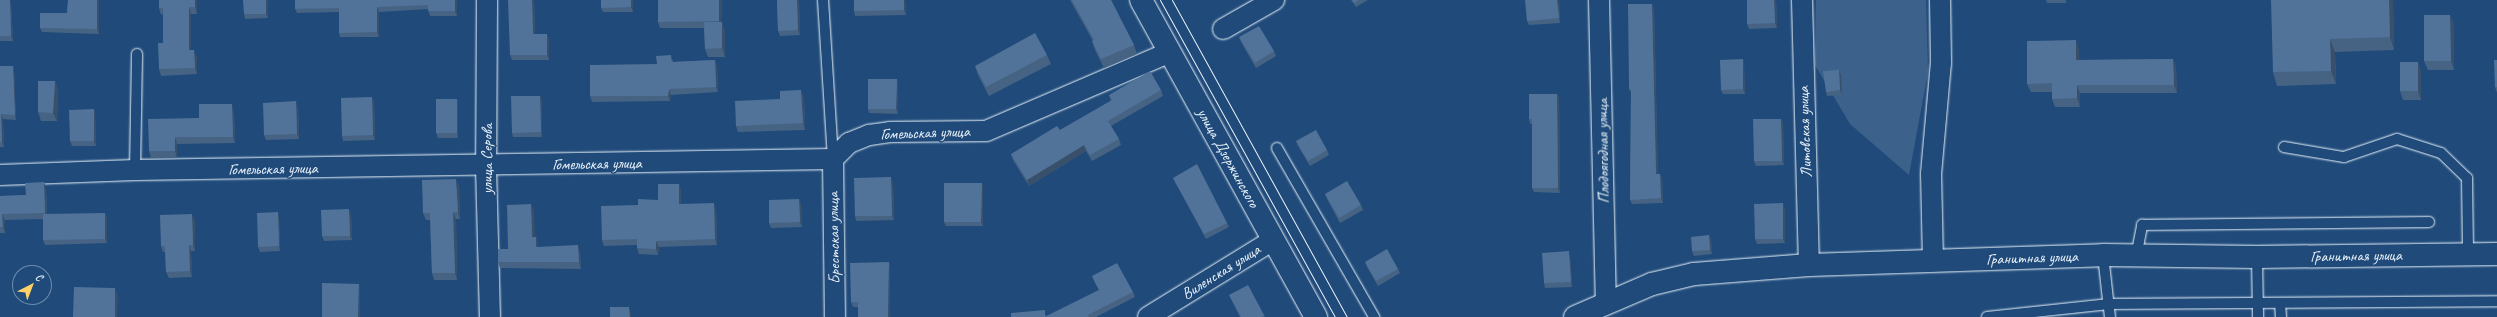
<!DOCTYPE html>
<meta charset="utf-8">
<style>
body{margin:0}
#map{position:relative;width:2497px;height:317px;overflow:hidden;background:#1f4a7a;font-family:Caveat,sans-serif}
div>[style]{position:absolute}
.green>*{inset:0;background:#3c628c}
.roads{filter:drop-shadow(0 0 1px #e8f1f8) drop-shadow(0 0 1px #e8f1f8)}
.service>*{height:10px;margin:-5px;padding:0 5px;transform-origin:5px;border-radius:5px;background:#1f4a7a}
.minor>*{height:20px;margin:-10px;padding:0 10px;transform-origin:10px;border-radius:10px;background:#1f4a7a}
.tertiary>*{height:22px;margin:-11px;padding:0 11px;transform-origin:11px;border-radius:11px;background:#1f4a7a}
.secondary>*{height:22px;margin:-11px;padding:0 11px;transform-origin:11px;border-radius:11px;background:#1f4a7a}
.tram>*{height:1px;margin:-0.5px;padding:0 0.5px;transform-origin:0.5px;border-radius:0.5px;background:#e8f1f8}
.wall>*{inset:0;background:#466384}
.shaded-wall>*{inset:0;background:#39506b}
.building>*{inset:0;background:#517399}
span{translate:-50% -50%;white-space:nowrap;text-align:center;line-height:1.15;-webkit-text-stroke:3px #1f4a7a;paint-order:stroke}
.street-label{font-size:16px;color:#e8f1f8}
.north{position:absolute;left:12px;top:265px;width:40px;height:40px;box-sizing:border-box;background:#1f4a7a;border:1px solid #6f8dac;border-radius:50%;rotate:42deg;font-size:11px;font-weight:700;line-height:16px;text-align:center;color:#e8f1f8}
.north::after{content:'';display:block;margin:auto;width:14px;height:18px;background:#ffd166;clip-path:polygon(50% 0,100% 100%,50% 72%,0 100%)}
</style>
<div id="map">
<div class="green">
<div style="clip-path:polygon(1816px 0,1926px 0,1928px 72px,1909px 175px,1850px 124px,1815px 65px)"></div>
</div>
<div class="roads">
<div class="service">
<div style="left:823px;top:0;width:158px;rotate:86.4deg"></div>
<div style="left:2284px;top:147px;width:61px;rotate:9.5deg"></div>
<div style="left:2344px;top:157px;width:56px;rotate:-18.8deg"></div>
<div style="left:2397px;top:139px;width:46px;rotate:17.7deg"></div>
<div style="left:2441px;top:153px;width:36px;rotate:44deg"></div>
<div style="left:2467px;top:178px;width:76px;rotate:89.2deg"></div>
<div style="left:1277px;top:148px;width:195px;rotate:60.1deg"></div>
<div style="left:135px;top:170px;width:116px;rotate:-89deg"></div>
<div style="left:2103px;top:255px;width:62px;rotate:83.6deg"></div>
<div style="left:2136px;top:257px;width:33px;rotate:-79deg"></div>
<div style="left:2142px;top:225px;width:287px;rotate:-0.6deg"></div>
<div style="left:2257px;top:257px;width:60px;rotate:89deg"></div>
<div style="left:2280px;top:303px;width:14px;rotate:86deg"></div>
<div style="left:1987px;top:317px;width:123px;rotate:-6.1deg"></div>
<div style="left:2109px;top:304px;width:388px;rotate:-0.4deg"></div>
</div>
<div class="minor">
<div style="left:487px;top:0;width:166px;rotate:90.3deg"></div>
<div style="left:486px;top:166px;width:151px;rotate:88.5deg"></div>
<div style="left:1599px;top:0;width:302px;rotate:88.7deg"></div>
<div style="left:1802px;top:0;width:265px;rotate:88.5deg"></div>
<div style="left:1223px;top:29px;width:59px;rotate:-29.6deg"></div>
<div style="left:833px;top:159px;width:158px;rotate:89.3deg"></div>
<div style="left:0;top:175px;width:135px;rotate:-2.1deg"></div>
<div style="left:135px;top:170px;width:698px;rotate:-0.9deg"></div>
<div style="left:833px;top:159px;width:23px;rotate:-45deg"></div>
<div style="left:849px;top:143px;width:22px;rotate:-22deg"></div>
<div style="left:869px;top:135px;width:21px;rotate:-8deg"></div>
<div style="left:890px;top:132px;width:96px;rotate:-0.6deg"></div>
<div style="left:986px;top:131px;width:200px;rotate:-23.2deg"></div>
<div style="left:1933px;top:261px;width:87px;rotate:-91.3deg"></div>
<div style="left:1931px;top:174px;width:111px;rotate:-84.9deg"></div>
<div style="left:1941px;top:63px;width:63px;rotate:-90.9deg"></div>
<div style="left:1148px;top:317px;width:147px;rotate:-31.6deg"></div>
</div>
<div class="tertiary">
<div style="left:1575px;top:317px;width:84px;rotate:-23.2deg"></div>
<div style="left:1652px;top:284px;width:43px;rotate:-13.4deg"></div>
<div style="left:1694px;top:274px;width:115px;rotate:-4.5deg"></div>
<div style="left:1809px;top:265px;width:294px;rotate:-1.9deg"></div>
<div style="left:2103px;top:255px;width:154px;rotate:0.7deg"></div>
<div style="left:2257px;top:257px;width:240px;rotate:-0.7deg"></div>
</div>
<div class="secondary">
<div style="left:1141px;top:0;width:362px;rotate:61.1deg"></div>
</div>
</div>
<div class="tram">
<div style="left:1160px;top:0;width:362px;rotate:61.1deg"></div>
<div style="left:1172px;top:0;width:362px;rotate:61.1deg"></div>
</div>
<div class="wall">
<div style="clip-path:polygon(0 0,11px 4px,13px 41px,0 41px)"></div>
<div style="clip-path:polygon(68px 0,99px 0,99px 34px,42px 32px,40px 28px,67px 13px)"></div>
<div style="clip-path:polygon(197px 0,197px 14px,191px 14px,191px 50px,197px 57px,197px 74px,161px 76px,159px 69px,163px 43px,163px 14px,161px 15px,159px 8px)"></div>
<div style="clip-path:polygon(268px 0,268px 18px,245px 19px,244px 14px)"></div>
<div style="clip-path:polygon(457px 0,457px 16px,430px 16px,428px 9px,379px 12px,379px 37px,340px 37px,339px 33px,339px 12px,297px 13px,295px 9px)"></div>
<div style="clip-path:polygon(534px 0,535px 34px,547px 34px,549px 39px,549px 60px,512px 60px,510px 55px)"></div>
<div style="clip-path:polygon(633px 0,633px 12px,603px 12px,601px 8px)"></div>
<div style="clip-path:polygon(658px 0,722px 0,721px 22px,725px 31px,725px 57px,708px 57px,705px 49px,704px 28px,660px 28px,658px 22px)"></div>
<div style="clip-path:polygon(777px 0,799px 0,800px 35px,780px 36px,778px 31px)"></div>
<div style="clip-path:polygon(905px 0,906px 15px,855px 16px,854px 11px)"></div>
<div style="clip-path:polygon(1070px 0,1111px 0,1134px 45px,1137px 54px,1104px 68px,1095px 50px,1092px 41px,1093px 41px)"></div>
<div style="clip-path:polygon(1351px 0,1368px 0,1356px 7px)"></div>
<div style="clip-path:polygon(1559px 0,1560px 23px,1529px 25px,1527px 21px)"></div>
<div style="clip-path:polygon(1747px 0,1776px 0,1777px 28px,1749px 29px,1747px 24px)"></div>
<div style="clip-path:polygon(2046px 0,2066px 0,2066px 3px,2047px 3px)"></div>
<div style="clip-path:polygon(2393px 0,2394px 50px,2335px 52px,2336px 84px,2277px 86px,2273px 72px)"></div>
<div style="clip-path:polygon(1654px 8px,1658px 174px,1660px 174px,1662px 178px,1663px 203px,1632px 204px,1630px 200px,1631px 93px,1629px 89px)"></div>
<div style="clip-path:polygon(2450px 15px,2454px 24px,2454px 70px,2428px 70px,2424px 61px)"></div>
<div style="clip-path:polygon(1239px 37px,1274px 51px,1276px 56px,1256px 68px,1241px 42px)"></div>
<div style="clip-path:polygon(2079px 49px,2079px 60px,2173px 59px,2176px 67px,2177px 93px,2080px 93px,2080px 107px,2055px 107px,2052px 99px,2052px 92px,2031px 92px,2027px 84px)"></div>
<div style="clip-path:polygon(1047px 55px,1051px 64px,989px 96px,978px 75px,975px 66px)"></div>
<div style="clip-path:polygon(1743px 59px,1744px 64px,1745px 94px,1723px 94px,1721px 90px)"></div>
<div style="clip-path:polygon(673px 60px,673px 62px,715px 60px,717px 65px,718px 92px,671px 95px,670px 101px,592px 102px,590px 96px,657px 64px)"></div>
<div style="clip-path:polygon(2497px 60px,2497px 93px,2495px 87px)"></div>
<div style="clip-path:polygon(0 66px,13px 66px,14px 70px,16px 120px,3px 119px,4px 147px,0 147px)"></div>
<div style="clip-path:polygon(1839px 70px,1841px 75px,1842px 95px,1827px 96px,1826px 92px)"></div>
<div style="clip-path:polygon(2421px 70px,2421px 100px,2403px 100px,2400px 91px)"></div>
<div style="clip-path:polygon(897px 79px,898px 84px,898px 114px,869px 113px,868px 109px)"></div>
<div style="clip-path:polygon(55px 81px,58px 90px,57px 121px,41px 121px,38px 112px)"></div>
<div style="clip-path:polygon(1161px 90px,1163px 96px,1111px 126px,1119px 139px,1121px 145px,1092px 161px,1086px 151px,1029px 186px,1013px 160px,1011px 154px,1060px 130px,1111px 101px,1109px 95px)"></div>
<div style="clip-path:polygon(1557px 94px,1559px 98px,1560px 193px,1534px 192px,1532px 188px,1532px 124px,1530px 124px,1529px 119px)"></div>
<div style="clip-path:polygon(540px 96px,542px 101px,542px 137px,513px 137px,512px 133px)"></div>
<div style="clip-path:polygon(804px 97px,805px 130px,738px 132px,736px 126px)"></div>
<div style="clip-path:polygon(457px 99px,458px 104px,458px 138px,438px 138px,436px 133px)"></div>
<div style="clip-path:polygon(374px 102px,375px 140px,343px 141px,342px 136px)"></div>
<div style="clip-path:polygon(298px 106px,299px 139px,266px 140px,264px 135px)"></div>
<div style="clip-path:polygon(94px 109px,95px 114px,96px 146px,72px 146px,70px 141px)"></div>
<div style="clip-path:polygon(234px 111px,235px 143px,177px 144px,177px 158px,151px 158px,149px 151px,199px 118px)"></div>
<div style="clip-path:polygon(1781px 119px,1783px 123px,1784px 165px,1756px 166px,1754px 161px)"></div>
<div style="clip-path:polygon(1296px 141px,1327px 150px,1329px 155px,1310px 166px,1298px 146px)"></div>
<div style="clip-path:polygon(1173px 178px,1227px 223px,1229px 227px,1206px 239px,1175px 182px)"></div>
<div style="clip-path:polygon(893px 182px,894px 220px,856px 221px,855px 216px)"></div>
<div style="clip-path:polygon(982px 183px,983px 188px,983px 226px,946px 226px,944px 222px)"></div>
<div style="clip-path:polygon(679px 184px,681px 190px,681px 204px,716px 209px,717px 245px,659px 247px,658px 255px,639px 254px,637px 248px,637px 245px,604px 246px,602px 240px,638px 205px,658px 200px)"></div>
<div style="clip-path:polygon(459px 186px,460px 219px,456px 219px,457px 280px,434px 280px,432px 273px,430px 220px,426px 220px,423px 213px)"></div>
<div style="clip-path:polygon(46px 188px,47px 214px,107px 217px,107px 243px,45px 245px,43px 240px,43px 219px,5px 220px,5px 233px,0 233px,0 196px,26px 195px)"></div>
<div style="clip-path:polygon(1325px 194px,1361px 205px,1363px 210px,1340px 223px,1327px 199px)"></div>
<div style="clip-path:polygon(799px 199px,801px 204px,802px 227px,771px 228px,769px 223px)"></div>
<div style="clip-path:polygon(1785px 208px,1785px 243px,1757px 244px,1755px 239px)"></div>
<div style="clip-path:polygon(534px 211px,534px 237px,536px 237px,538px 243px,538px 247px,580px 251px,581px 269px,500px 268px,498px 262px,508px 249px)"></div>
<div style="clip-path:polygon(351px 214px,352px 240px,324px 241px,322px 236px)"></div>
<div style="clip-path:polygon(279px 217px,280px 251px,260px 252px,258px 247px)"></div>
<div style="clip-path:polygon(195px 220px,195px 251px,191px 251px,192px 277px,169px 278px,166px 272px,165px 252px,163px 252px,161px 246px)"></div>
<div style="clip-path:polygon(1709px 235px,1711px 240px,1712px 254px,1694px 256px,1692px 251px)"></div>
<div style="clip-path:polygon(1570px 256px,1572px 287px,1545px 288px,1544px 283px)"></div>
<div style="clip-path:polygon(889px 262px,890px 267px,858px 307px,853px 307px,851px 302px)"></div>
<div style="clip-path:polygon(1365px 262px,1398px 269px,1400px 273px,1378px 286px,1367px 267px)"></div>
<div style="clip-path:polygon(1092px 276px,1133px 292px,1135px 297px,1096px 317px,1011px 317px,1046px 315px,1046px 316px,1099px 290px,1094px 281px)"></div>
<div style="clip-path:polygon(1229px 295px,1264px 315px,1265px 317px,1240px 317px)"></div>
</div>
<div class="shaded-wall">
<div style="clip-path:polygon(10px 0,11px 4px,13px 41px,11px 36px)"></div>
<div style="clip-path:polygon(97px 0,99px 0,99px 34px,97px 29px)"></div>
<div style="clip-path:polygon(195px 0,197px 0,197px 14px,195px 7px)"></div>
<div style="clip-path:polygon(266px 0,268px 0,268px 18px,266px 14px)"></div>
<div style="clip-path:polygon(455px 0,457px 0,457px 16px,455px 11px)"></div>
<div style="clip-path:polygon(532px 0,534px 0,535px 39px,533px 34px)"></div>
<div style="clip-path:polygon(631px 0,633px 0,633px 12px,631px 7px)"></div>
<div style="clip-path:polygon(719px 0,722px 0,721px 27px,719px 21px)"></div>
<div style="clip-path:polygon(797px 0,799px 0,799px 1px,800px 35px,798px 30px)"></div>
<div style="clip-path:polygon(904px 0,905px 0,906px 15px,904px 10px)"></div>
<div style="clip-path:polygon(1557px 0,1559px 0,1560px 23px,1559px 18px)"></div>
<div style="clip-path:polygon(1774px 0,1776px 0,1776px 1px,1777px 28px,1775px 23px)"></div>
<div style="clip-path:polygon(2389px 0,2393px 0,2394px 50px,2390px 37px)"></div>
<div style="clip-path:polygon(1652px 4px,1654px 8px,1658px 179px,1656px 174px)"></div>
<div style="clip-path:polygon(189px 7px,191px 14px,191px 57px,189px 50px)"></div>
<div style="clip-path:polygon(377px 7px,379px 12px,379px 37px,377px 32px)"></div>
<div style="clip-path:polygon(2450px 15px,2454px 24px,2454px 70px,2451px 61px)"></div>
<div style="clip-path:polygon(722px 22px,725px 31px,725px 57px,722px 48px)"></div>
<div style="clip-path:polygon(547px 34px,549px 39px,549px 60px,547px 55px)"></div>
<div style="clip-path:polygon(2330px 39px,2335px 52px,2336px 84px,2331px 71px)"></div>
<div style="clip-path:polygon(2076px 40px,2079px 49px,2080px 68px,2076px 60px)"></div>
<div style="clip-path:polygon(194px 50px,197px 57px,197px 74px,195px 68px)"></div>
<div style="clip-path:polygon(1743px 59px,1744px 64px,1745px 94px,1743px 89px)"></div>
<div style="clip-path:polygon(2173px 59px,2176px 67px,2177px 93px,2174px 85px)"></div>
<div style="clip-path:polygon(715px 60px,717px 65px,718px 92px,716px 87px)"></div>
<div style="clip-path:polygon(2418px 62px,2421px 70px,2421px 100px,2418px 91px)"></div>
<div style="clip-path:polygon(13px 66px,14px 70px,16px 120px,15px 115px)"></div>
<div style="clip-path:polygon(1839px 70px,1841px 75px,1842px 95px,1840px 90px)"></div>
<div style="clip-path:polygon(897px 79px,898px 84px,898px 114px,896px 109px)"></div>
<div style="clip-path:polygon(55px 81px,58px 90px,57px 121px,53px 113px)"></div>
<div style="clip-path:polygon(2077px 85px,2080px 93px,2080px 107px,2077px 98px)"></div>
<div style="clip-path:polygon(669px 89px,671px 95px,670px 101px,668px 96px)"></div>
<div style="clip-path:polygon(801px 90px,804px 97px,805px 130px,803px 123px)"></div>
<div style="clip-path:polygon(1557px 94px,1559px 98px,1560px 193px,1558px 188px)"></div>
<div style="clip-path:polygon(540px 96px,542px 101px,542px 137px,541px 132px)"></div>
<div style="clip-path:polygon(372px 97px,374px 102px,375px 140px,373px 135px)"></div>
<div style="clip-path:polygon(457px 99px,458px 104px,458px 138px,457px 133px)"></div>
<div style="clip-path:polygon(296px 101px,298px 106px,299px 139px,297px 134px)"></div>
<div style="clip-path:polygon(232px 104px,234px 111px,235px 143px,233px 137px)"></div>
<div style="clip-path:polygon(94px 109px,95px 114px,96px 146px,94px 141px)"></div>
<div style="clip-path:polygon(1px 114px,3px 119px,4px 147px,2px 142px)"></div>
<div style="clip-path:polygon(1781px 119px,1783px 123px,1784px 165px,1782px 161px)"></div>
<div style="clip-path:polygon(175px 137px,177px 144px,177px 158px,175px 151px)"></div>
<div style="clip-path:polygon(1084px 145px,1086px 151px,1029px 186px,1027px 180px)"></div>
<div style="clip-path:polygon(1660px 174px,1662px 178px,1663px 203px,1661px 198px)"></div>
<div style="clip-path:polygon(891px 177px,893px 182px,894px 220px,892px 216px)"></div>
<div style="clip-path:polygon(456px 179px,459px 186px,460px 219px,458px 212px)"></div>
<div style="clip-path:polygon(44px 182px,46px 188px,47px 219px,45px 213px)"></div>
<div style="clip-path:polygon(982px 183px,983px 188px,983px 226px,981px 222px)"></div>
<div style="clip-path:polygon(679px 184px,681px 190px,681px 210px,679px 204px)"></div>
<div style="clip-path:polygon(799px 199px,801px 204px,802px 227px,800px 222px)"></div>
<div style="clip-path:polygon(714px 203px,716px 209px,717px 245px,715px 239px)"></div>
<div style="clip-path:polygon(1783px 203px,1785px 208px,1785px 243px,1783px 239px)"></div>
<div style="clip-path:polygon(531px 204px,534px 211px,535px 243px,532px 237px)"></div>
<div style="clip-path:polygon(349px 209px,351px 214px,352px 240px,350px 236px)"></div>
<div style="clip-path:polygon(278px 212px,279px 217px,280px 251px,279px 246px)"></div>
<div style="clip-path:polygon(453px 212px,456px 219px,457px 280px,455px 273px)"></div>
<div style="clip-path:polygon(105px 213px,107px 217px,107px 243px,105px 239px)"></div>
<div style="clip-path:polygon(2px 214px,5px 220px,5px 233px,3px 227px)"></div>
<div style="clip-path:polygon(192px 214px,195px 220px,195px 251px,193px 245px)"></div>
<div style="clip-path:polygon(1709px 235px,1711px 240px,1712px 254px,1710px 250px)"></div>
<div style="clip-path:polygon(536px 237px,538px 243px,538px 253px,536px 247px)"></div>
<div style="clip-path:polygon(656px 241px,659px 247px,658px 255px,656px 249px)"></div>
<div style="clip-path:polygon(189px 245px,191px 251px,192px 277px,190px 271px)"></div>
<div style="clip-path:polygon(578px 245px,580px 251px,581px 269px,579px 262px)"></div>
<div style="clip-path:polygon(1569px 251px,1570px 256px,1572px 287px,1571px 282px)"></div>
<div style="clip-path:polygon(889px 262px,890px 267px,890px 317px,888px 317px)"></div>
<div style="clip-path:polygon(359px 284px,360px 289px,360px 317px,358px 317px)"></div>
<div style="clip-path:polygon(115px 288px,118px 295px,117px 317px,115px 317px)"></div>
<div style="clip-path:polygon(629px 307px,631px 312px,631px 317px,630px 317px)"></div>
</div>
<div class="building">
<div style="clip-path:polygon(0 0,10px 0,11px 36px,0 36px)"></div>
<div style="clip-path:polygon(68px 0,97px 0,97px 29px,40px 28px,40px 13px,67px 13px)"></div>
<div style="clip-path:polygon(159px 0,195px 0,195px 7px,189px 7px,189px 50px,194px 50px,195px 68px,159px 69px,158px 43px,163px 43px,163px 8px,159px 8px)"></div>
<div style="clip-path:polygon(243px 0,266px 0,266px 14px,244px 14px)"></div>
<div style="clip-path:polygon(295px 0,455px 0,455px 11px,428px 11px,428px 5px,377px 7px,377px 32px,339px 33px,339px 8px,295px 9px)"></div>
<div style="clip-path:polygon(508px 0,532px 0,533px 34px,547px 34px,547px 55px,510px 55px)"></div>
<div style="clip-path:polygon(601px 0,631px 0,631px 7px,601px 8px)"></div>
<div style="clip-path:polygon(658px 0,719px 0,719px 21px,658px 22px)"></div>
<div style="clip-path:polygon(777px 0,797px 0,798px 30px,778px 31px)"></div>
<div style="clip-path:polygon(854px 0,904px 0,904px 10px,854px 11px)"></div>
<div style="clip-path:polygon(1072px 0,1111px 0,1134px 45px,1101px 59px,1092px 41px,1094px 40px)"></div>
<div style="clip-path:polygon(1352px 0,1359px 0,1354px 3px)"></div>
<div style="clip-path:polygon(1525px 0,1557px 0,1559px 18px,1527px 21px)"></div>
<div style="clip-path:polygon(1747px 0,1774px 0,1775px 23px,1747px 24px)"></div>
<div style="clip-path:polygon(2271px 0,2389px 0,2390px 37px,2330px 39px,2331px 71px,2273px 72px)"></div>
<div style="clip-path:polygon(1628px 4px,1652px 4px,1656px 174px,1660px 174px,1661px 198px,1630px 200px,1631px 89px,1629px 89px)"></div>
<div style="clip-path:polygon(2424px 15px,2450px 15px,2451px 61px,2424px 61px)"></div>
<div style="clip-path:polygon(704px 22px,722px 22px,722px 48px,705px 49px)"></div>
<div style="clip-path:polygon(1259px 26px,1274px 51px,1255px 63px,1239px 37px)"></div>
<div style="clip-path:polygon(1035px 33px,1047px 55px,986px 87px,975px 66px)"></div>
<div style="clip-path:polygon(2076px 40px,2076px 60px,2173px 59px,2174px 85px,2077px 85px,2077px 98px,2052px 99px,2052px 83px,2027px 84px,2027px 41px)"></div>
<div style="clip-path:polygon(671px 55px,672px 62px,715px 60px,716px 87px,669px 89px,668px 96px,590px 96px,590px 65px,657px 64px,656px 56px)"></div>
<div style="clip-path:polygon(1743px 59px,1743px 89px,1721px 90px,1720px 60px)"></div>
<div style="clip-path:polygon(2494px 60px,2497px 60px,2497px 87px,2495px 87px)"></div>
<div style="clip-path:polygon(2400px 62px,2418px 62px,2418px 91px,2400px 91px)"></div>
<div style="clip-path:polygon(0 66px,13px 66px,15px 115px,1px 114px,2px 142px,0 142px)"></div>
<div style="clip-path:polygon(1839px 70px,1840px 90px,1826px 92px,1823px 71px)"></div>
<div style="clip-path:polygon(1150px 71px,1161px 90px,1108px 121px,1119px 139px,1090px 155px,1084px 145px,1027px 180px,1011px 154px,1057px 126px,1060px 130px,1112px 100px,1109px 95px)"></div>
<div style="clip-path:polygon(868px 79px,897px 79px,896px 109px,868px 109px)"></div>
<div style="clip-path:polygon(38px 81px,55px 81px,53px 113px,38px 112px)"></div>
<div style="clip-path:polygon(801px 90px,803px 123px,736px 126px,735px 101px,780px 99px,780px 91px)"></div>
<div style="clip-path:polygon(1529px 94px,1557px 94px,1558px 188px,1532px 188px,1532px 119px,1529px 119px)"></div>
<div style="clip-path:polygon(511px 96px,540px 96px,541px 132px,512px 133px)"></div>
<div style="clip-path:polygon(372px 97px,373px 135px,342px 136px,341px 98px)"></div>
<div style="clip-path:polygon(436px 99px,457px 99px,457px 133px,436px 133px)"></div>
<div style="clip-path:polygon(296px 101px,297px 134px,264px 135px,263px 103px)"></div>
<div style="clip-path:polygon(199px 104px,232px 104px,233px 137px,175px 137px,175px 151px,149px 151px,148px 119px,199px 118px)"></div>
<div style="clip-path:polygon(94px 109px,94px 141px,70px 141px,69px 110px)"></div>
<div style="clip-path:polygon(1753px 119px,1781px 119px,1782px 161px,1754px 161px)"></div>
<div style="clip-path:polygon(1316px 130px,1327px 150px,1308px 161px,1296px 141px)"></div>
<div style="clip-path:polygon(1197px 164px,1227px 223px,1204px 234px,1173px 178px)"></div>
<div style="clip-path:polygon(891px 177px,892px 216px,855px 216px,854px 178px)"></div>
<div style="clip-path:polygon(456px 179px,458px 212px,453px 212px,455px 273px,432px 273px,430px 213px,423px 213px,422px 180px)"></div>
<div style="clip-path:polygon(1347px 181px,1361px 205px,1339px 218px,1325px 194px)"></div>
<div style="clip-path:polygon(44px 182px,45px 213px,2px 214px,3px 227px,0 227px,0 196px,26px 195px,25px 183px)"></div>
<div style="clip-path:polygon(944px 183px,982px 183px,981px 222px,944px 222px)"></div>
<div style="clip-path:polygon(658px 184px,679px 184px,679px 204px,714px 203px,715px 239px,656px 241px,656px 249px,637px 248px,637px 239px,602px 240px,601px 206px,638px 205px,638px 199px,658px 200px)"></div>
<div style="clip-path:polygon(799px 199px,800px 222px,769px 223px,769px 200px)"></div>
<div style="clip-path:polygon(1783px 203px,1783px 239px,1755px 239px,1754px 204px)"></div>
<div style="clip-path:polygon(531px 204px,532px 237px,536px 237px,536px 247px,578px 245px,579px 262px,498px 262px,498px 249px,508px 249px,507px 205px)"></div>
<div style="clip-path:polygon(349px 209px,350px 236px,322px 236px,321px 210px)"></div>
<div style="clip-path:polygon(278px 212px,279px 246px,258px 247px,257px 213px)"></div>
<div style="clip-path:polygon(105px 213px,105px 239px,43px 240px,43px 214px)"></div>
<div style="clip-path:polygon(192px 214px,193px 245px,189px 245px,190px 271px,166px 272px,165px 246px,161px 246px,160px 215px)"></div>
<div style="clip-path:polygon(1709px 235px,1710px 250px,1692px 251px,1691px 237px)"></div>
<div style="clip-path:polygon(1387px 249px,1398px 269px,1376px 281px,1365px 262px)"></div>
<div style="clip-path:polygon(1569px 251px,1571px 282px,1544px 283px,1542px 253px)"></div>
<div style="clip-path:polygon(889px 262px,888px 317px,858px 317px,858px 302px,851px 302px,850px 263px)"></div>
<div style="clip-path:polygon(1117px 263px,1133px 292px,1088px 315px,1089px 317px,1011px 317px,1011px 313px,1045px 310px,1045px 317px,1099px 290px,1092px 276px)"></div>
<div style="clip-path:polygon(322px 283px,359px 284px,358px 317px,322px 317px)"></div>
<div style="clip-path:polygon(1248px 285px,1264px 315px,1261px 317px,1241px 317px,1229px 295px)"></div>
<div style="clip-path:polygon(74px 287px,115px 288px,115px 317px,73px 317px)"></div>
<div style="clip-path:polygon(610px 307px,629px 307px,630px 317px,610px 317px)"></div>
</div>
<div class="street-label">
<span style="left:1805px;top:132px;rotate:-92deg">Литовская улица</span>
<span style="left:925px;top:133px;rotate:-2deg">Гомельская улица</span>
<span style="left:1603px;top:151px;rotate:-91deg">Плодоягодная улица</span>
<span style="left:1228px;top:158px;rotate:61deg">улица Дзержинского</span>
<span style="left:487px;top:159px;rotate:-90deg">улица Серова</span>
<span style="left:597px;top:164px;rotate:-1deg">Гомельская улица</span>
<span style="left:273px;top:169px;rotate:-1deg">Гомельская улица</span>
<span style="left:834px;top:238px;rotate:-91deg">Брестская улица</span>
<span style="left:2356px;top:256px;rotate:-1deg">Гранитная улица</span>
<span style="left:2032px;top:258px;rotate:-2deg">Гранитная улица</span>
<span style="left:1221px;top:272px;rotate:-32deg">Виленская улица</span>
</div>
<div class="north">С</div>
</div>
